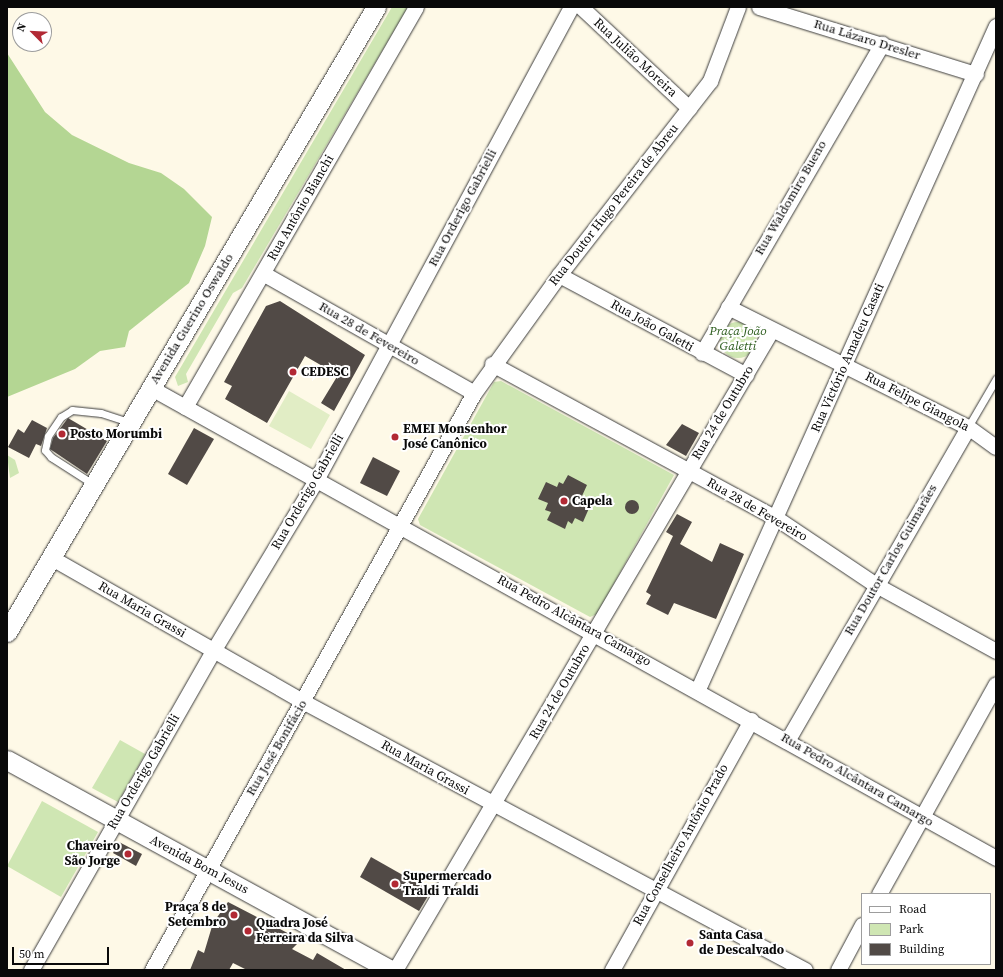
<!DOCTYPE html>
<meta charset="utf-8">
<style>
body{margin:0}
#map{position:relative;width:1003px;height:977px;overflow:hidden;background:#fef9e7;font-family:"Source Serif 4",serif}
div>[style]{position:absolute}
.green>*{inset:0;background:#cfe6b3}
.round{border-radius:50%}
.forest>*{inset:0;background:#b4d693}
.pitch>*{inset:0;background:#e1edc5}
.building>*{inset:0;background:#514a46}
.roads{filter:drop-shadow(0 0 1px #3c3c3c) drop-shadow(0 0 1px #3c3c3c)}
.service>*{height:7px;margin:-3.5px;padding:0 3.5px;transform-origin:3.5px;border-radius:3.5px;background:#fff}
.minor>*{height:15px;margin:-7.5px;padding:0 7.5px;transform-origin:7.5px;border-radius:7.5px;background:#fff}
.tertiary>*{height:19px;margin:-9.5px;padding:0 9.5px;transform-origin:9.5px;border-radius:9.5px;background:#fff}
.dots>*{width:11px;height:11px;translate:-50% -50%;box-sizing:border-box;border:2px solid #fff;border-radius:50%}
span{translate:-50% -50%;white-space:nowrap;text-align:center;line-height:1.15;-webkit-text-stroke:4px #fff;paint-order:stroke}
.street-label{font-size:13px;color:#090909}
.park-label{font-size:13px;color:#2d5d1e;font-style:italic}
.poi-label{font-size:13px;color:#090909;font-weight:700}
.left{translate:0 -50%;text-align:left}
.right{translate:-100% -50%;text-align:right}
.frame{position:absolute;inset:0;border:8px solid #090909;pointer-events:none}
.legend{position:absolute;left:861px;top:893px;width:130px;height:72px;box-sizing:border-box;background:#fff;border:1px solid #9d9d9d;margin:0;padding:5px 7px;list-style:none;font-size:12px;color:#090909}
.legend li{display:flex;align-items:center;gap:8px;height:20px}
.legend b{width:20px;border:1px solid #9d9d9d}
.north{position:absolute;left:12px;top:12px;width:40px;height:40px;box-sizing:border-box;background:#fff;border:1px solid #9d9d9d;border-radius:50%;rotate:294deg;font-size:11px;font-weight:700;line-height:16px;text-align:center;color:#090909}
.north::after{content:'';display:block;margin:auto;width:14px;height:18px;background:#b22934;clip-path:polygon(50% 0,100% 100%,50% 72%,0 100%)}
.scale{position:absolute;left:12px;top:947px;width:97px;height:18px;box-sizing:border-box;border:2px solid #090909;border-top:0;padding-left:5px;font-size:12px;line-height:14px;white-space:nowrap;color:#090909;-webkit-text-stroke:3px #fff;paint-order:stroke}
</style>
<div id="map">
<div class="green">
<div style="clip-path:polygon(392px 7px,408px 7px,242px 288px,233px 293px,186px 374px,188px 382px,178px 386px,175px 377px)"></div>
<div class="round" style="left:720px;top:322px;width:36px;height:36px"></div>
<div style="clip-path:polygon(501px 381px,674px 475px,597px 614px,590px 617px,420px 525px,418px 519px,494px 382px)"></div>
<div style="clip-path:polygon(7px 455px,15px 460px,19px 473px,10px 478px)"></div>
<div style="clip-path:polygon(120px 740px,145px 754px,118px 802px,92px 788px)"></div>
<div style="clip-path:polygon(42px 801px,98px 832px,61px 897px,7px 866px)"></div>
</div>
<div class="forest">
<div style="clip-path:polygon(7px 53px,45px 112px,72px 135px,129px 163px,161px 173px,184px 189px,212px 217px,205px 246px,189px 283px,129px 331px,125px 347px,100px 351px,75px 369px,7px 397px)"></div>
</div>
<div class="pitch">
<div style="clip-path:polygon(289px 391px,330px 415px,311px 449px,269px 426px)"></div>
</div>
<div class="building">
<div style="clip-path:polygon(280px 301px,365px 355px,334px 411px,321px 403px,338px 375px,305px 356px,267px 423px,225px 399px,232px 386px,224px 382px,266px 306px)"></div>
<div style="clip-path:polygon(68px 418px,107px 441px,87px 474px,50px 449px,53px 438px)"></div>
<div style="clip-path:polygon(32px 420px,47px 428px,41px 446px,36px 444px,29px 458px,8px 447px,18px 429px,24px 433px)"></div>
<div style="clip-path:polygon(682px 424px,699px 433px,686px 456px,666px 445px)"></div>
<div style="clip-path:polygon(194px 428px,214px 439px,187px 485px,168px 474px)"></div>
<div style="clip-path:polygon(373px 457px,400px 471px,387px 496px,360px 483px)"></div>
<div style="clip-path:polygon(568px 475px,587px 485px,582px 496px,586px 498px,584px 503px,590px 506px,583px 522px,575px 518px,572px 524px,568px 521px,565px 529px,547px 520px,551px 512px,545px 510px,548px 503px,538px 499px,546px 482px,557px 487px,559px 482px,563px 484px)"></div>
<div class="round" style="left:625px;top:500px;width:14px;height:14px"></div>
<div style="clip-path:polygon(677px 514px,692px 522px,680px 544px,712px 562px,720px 543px,744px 554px,716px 619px,674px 603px,668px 615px,646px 604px,651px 595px,646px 592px,673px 536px,666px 532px)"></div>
<div style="clip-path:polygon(119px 842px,142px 854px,136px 866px,113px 853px)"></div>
<div style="clip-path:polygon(371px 857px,431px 891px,419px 911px,360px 877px)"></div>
<div style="clip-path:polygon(228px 902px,301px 940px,292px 949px,313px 960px,317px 953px,346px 970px,247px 970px,233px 963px,229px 970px,190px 970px,198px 950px,204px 953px,213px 923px)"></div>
</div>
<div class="roads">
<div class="service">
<div style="left:968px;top:427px;width:56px;rotate:-59.7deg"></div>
<div style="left:93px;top:484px;width:50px;rotate:-147.3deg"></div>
<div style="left:51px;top:457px;width:9px;rotate:-131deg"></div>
<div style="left:45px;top:450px;width:14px;rotate:-78deg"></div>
<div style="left:48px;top:436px;width:23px;rotate:-56deg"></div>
<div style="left:61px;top:417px;width:13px;rotate:-32deg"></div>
<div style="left:72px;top:410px;width:29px;rotate:6deg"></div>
<div style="left:101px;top:413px;width:29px;rotate:18deg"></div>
</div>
<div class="minor">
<div style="left:581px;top:7px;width:148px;rotate:43.1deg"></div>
<div style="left:759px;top:7px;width:227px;rotate:17.2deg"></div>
<div style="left:264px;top:274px;width:241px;rotate:29.5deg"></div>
<div style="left:559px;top:275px;width:212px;rotate:28.1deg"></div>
<div style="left:728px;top:307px;width:268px;rotate:26.6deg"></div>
<div style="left:968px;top:427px;width:34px;rotate:36deg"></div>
<div style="left:702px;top:353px;width:358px;rotate:-59.8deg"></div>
<div style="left:492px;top:364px;width:323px;rotate:28.5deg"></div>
<div style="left:776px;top:518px;width:120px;rotate:33.8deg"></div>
<div style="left:876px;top:585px;width:137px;rotate:28.8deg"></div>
<div style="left:151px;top:388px;width:967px;rotate:29.08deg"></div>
<div style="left:185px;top:407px;width:462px;rotate:-60deg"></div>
<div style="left:50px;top:557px;width:292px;rotate:29.7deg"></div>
<div style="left:304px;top:702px;width:568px;rotate:28.14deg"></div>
<div style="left:698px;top:689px;width:727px;rotate:-65.8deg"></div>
<div style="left:787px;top:741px;width:362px;rotate:-60deg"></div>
<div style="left:879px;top:894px;width:240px;rotate:-60.9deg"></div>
<div style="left:31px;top:970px;width:367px;rotate:-60.3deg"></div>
<div style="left:213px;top:651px;width:200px;rotate:-58.9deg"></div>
<div style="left:316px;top:480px;width:537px;rotate:-61.67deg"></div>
<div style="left:152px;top:970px;width:661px;rotate:-60.84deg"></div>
<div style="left:474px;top:393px;width:145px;rotate:-54.2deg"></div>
<div style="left:559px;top:275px;width:246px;rotate:-52.1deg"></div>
<div style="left:710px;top:81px;width:79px;rotate:-69.3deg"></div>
<div style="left:395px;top:970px;width:741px;rotate:-59.53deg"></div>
<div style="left:612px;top:970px;width:286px;rotate:-60.9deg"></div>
<div style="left:838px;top:970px;width:51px;rotate:-61.9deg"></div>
</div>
<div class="tertiary">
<div style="left:7px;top:632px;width:726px;rotate:-59.44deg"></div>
<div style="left:7px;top:760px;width:438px;rotate:28.7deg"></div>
</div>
</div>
<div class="dots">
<div style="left:293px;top:372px;background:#b22934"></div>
<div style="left:62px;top:434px;background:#b22934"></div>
<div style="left:395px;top:437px;background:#b22934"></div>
<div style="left:564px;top:501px;background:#b22934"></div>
<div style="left:128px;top:854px;background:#b22934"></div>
<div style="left:395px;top:884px;background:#b22934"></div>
<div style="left:234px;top:915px;background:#b22934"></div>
<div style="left:248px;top:931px;background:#b22934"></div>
<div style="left:690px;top:943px;background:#b22934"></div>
</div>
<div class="street-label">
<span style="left:867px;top:40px;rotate:17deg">Rua Lázaro Dresler</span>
<span style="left:635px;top:58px;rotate:43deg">Rua Julião Moreira</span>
<span style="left:791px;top:198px;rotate:-60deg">Rua Waldomiro Bueno</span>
<span style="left:614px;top:205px;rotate:-52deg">Rua Doutor Hugo Pereira de Abreu</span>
<span style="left:301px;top:208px;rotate:-60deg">Rua Antônio Bianchi</span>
<span style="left:463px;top:208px;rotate:-62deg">Rua Orderigo Gabrielli</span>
<span style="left:192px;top:319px;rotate:-59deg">Avenida Guerino Oswaldo</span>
<span style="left:652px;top:326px;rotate:29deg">Rua João Galetti</span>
<span style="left:369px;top:334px;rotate:30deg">Rua 28 de Fevereiro</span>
<span style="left:848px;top:358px;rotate:-66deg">Rua Victório Amadeu Casati</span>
<span style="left:917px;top:402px;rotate:27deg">Rua Felipe Giangola</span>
<span style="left:723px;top:413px;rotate:-59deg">Rua 24 de Outubro</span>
<span style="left:308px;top:492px;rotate:-60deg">Rua Orderigo Gabrielli</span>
<span style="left:757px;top:510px;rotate:30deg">Rua 28 de Fevereiro</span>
<span style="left:891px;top:560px;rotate:-60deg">Rua Doutor Carlos Guimarães</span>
<span style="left:142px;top:610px;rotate:30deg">Rua Maria Grassi</span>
<span style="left:574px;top:621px;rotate:29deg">Rua Pedro Alcântara Camargo</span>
<span style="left:560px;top:692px;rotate:-60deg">Rua 24 de Outubro</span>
<span style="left:277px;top:748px;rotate:-60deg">Rua José Bonifácio</span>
<span style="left:425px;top:768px;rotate:29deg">Rua Maria Grassi</span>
<span style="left:144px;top:772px;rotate:-60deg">Rua Orderigo Gabrielli</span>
<span style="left:857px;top:780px;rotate:30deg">Rua Pedro Alcântara Camargo</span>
<span style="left:681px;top:845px;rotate:-61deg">Rua Conselheiro Antônio Prado</span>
<span style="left:199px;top:865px;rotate:28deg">Avenida Bom Jesus</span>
</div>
<div class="park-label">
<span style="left:738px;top:339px">Praça João<br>Galetti</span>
</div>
<div class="poi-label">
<span class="left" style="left:301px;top:372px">CEDESC</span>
<span class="left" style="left:403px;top:437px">EMEI Monsenhor<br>José Canônico</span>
<span class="left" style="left:70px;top:434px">Posto Morumbi</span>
<span class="left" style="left:572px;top:501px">Capela</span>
<span class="right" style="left:120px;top:854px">Chaveiro<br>São Jorge</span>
<span class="left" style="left:403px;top:884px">Supermercado<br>Traldi Traldi</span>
<span class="right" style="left:226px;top:915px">Praça 8 de<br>Setembro</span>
<span class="left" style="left:256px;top:931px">Quadra José<br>Ferreira da Silva</span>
<span class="left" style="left:699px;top:943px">Santa Casa<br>de Descalvado</span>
</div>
<div class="frame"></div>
<ul class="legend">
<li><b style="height:5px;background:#fff"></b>Road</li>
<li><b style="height:11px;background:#cfe6b3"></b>Park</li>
<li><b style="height:11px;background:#514a46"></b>Building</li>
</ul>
<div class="north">N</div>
<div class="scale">50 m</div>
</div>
